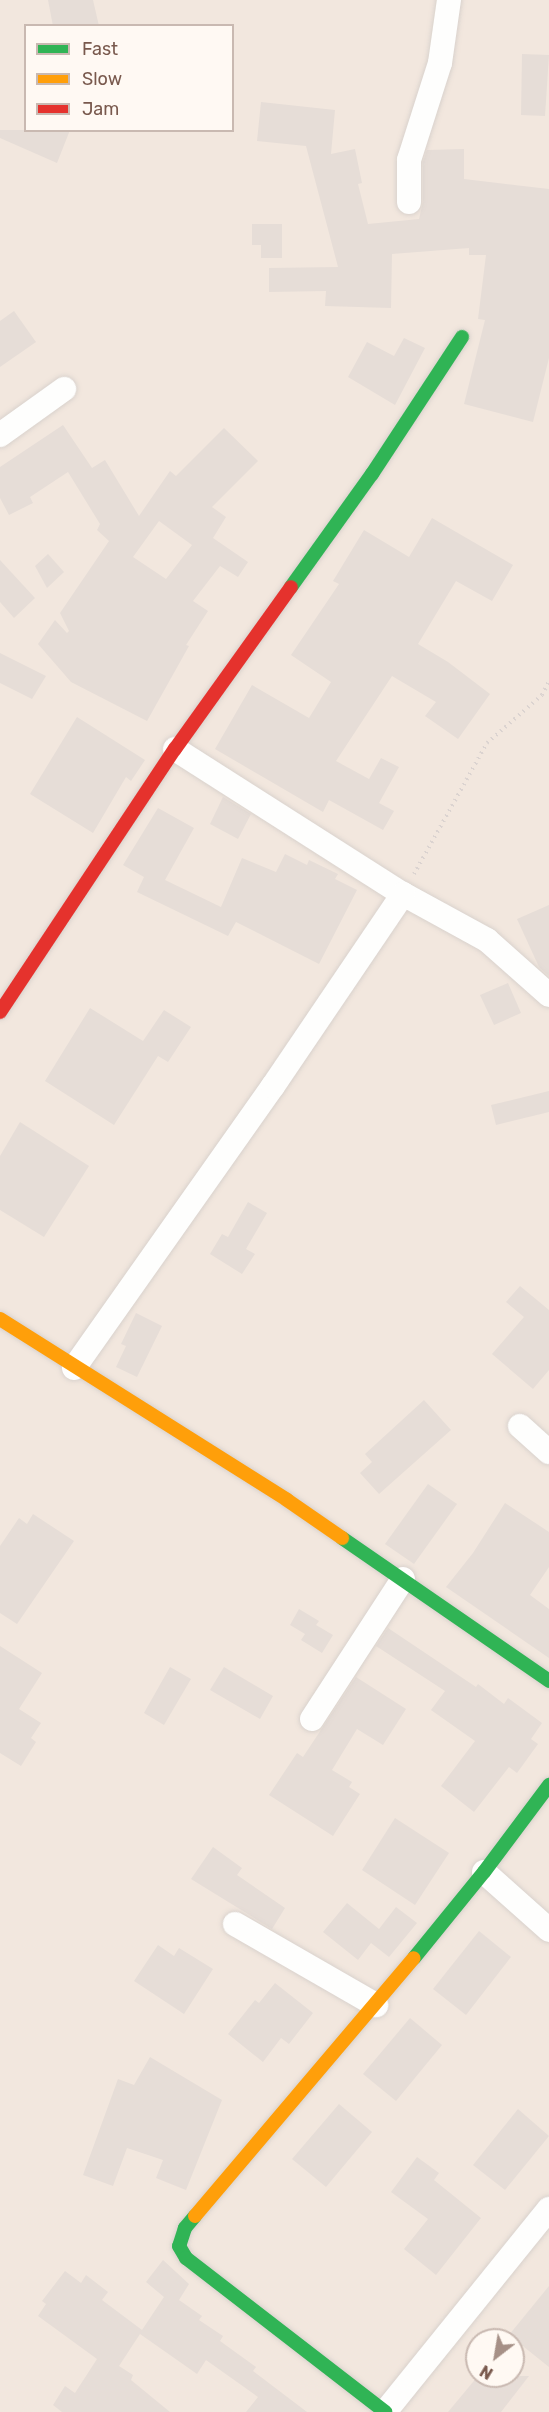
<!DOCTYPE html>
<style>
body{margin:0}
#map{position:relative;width:549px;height:2412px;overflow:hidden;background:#f9f5f0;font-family:Rubik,sans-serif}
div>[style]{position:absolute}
.residential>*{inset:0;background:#f2e7de}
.building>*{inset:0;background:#e6ddd7}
.path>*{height:4px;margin-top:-2px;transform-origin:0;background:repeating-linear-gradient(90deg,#dbd3d0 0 1.5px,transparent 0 6px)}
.roads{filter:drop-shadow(0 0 2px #d9d2cd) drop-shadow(0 0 2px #d9d2cd)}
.street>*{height:24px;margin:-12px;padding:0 12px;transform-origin:12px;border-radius:12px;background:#fefefd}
.fast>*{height:14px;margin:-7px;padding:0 7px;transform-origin:7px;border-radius:7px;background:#30b455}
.slow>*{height:14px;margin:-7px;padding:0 7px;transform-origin:7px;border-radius:7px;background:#ff9f0a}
.jam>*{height:14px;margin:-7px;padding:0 7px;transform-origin:7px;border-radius:7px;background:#e5322d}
span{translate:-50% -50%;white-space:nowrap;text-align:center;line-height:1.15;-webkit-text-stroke:4.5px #fff9f3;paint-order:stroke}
.legend{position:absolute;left:24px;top:24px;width:210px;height:108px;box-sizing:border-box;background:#fff9f3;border:2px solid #c9b9b1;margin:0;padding:8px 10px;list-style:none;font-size:18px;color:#79594d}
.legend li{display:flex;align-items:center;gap:12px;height:30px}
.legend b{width:30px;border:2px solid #c9b9b1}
.north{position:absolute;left:465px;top:2328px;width:60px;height:60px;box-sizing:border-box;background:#fff9f3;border:2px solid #c9b9b1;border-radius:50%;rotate:211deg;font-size:16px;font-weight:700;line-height:24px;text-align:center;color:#79594d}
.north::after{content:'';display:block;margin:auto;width:21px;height:27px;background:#a69086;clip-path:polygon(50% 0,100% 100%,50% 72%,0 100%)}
</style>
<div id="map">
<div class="residential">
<div style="clip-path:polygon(evenodd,0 0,549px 0,549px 2412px,0 2412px,0 0,26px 26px,232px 26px,232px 130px,26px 130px,26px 26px,0 0,477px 2340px,513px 2340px,513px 2376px,477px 2376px,477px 2340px)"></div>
</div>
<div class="building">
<div style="clip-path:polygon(48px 0,93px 0,99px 26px,53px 26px)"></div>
<div style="clip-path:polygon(522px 54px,549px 55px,545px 116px,521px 115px)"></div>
<div style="clip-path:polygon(261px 102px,335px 110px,331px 154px,355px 149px,362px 183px,358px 184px,368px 224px,419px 219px,423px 202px,423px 162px,427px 150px,464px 149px,464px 179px,549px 189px,549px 358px,533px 422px,464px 404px,485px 320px,478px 319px,486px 255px,469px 255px,469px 248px,392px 254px,391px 308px,325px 306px,326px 291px,269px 292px,269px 268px,338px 267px,306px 146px,257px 141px)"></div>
<div style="clip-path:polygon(0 130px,70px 130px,57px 163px,0 138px)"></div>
<div style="clip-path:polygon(252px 224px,282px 224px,282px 258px,261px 258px,261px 245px,252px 245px)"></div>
<div style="clip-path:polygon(14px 311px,36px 342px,0 367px,0 321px)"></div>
<div style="clip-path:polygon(404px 338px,425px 348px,395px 405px,348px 377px,367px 342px,394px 356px)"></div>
<div style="clip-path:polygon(evenodd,63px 425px,92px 468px,105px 460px,139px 516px,170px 471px,176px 476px,224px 428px,258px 461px,212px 507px,226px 517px,213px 538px,248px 562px,238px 577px,220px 566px,193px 601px,208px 611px,186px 645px,189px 646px,147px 721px,71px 682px,38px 644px,55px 620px,67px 633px,69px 631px,60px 613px,109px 541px,97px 530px,100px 524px,68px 472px,30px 497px,33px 503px,9px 515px,0 498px,0 467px,63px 425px,159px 521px,192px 545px,166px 579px,133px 557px,159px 521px)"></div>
<div style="clip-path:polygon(432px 518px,513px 565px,492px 601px,456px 581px,418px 644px,448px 662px,490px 694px,458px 739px,425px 716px,436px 702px,392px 676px,336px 761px,369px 779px,381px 758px,399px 767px,379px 803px,394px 811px,383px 830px,329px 800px,323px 812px,215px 749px,252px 685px,309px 718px,331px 682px,291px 655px,339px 584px,333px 581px,364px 530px,409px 557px)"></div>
<div style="clip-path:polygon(48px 554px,64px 572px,47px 588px,35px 566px)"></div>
<div style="clip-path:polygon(0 560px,35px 598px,14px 618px,0 602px)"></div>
<div style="clip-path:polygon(0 653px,46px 676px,32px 699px,0 683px)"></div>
<div style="clip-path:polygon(77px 717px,145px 760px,131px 781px,126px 777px,93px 833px,30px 794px)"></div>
<div style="clip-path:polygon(223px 797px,251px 814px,238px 839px,210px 824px)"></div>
<div style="clip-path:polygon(158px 808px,194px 828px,165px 880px,221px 907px,242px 858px,276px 872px,285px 854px,307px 865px,309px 860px,338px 874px,335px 879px,357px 890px,319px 964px,236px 922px,228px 936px,137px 892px,144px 877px,123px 865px)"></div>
<div style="clip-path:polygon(549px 905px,549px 976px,539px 967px,517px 919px)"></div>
<div style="clip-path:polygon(508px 983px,521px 1013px,494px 1025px,480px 995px)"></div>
<div style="clip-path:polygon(90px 1008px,143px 1041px,164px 1010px,191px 1027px,168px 1062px,158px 1056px,114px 1125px,45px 1081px)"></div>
<div style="clip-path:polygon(549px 1091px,549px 1112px,496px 1125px,491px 1105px)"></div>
<div style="clip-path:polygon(20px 1122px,89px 1166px,44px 1237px,0 1210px,0 1156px)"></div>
<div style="clip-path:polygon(248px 1202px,267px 1213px,246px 1249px,255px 1254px,242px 1274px,210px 1254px,222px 1234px,228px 1237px)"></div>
<div style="clip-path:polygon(520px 1286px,549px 1310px,549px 1370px,533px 1389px,492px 1354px,524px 1317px,506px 1302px)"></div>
<div style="clip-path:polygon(136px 1313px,162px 1326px,137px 1377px,116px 1367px,126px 1346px,121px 1344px)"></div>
<div style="clip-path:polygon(424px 1400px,451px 1430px,379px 1494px,360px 1473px,372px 1462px,365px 1454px)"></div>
<div style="clip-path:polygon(428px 1484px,457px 1504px,414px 1564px,385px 1544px)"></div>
<div style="clip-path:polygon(505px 1503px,549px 1532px,549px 1567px,530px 1595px,549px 1609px,549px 1658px,446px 1587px,473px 1553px)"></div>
<div style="clip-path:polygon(33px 1514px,74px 1541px,17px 1624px,0 1613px,0 1546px,19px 1518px,27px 1524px)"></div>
<div style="clip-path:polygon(299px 1609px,319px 1621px,316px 1625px,333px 1635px,322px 1653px,301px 1640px,305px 1634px,290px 1625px)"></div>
<div style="clip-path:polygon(388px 1628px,476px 1687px,478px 1684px,504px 1704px,508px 1698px,542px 1723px,531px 1739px,538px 1744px,517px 1773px,509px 1767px,474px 1812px,441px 1786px,475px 1741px,431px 1710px,445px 1691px,376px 1646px)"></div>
<div style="clip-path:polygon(0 1646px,42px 1673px,19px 1709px,41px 1723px,31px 1738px,36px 1742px,21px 1766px,0 1753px)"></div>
<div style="clip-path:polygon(170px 1667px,191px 1679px,164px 1725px,144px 1713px)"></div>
<div style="clip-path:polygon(224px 1667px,273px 1696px,260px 1719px,210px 1690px)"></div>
<div style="clip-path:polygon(356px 1677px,406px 1709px,383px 1745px,357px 1729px,332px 1770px,352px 1782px,349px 1787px,360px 1794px,333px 1836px,269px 1795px,297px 1753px,303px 1757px)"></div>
<div style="clip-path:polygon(395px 1818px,449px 1853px,415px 1905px,362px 1870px)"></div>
<div style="clip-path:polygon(213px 1847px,242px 1868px,237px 1875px,285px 1908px,272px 1929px,191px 1879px)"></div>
<div style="clip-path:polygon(347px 1903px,379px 1929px,396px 1907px,417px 1923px,389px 1957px,371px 1943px,358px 1960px,323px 1932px)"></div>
<div style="clip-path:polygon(479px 1931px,511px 1957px,466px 2015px,433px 1989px)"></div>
<div style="clip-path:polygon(158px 1945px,174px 1956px,179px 1948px,213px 1969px,184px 2014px,134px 1981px)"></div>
<div style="clip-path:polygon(275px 1983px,313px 2013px,289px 2044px,281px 2038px,263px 2062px,228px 2034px,255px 2000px,259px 2003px)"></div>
<div style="clip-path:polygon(410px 2018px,442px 2045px,396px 2101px,363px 2074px)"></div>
<div style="clip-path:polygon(150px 2057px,222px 2100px,186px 2190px,156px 2178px,163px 2160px,127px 2148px,113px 2186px,83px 2175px,118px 2079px,134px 2085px)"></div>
<div style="clip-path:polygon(339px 2104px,372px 2132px,326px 2187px,292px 2159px)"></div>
<div style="clip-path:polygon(518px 2109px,549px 2136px,505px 2190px,473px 2165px)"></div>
<div style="clip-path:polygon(417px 2157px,439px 2173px,434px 2180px,481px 2218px,436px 2275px,404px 2249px,428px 2219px,391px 2192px)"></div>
<div style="clip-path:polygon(163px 2260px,189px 2284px,179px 2300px,202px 2316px,199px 2320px,223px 2336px,220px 2341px,256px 2367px,253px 2371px,307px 2412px,246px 2412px,258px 2397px,206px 2360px,197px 2374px,140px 2334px,119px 2366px,133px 2375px,131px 2380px,170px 2412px,62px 2412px,53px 2405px,65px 2386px,75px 2393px,97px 2359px,38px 2316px,46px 2304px,42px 2301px,65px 2271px,81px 2283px,86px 2275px,108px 2292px,102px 2300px,142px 2330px,164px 2297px,146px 2282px)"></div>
<div style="clip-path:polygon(549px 2286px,549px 2367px,509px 2335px)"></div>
<div style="clip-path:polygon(478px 2376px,529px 2376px,501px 2412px,448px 2412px)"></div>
</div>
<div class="path">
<div style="left:414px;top:874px;width:150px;rotate:-60.9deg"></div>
<div style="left:487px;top:743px;width:73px;rotate:-41.1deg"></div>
<div style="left:542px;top:695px;width:16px;rotate:-63deg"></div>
</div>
<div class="roads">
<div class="street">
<div style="left:409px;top:202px;width:42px;rotate:-90deg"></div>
<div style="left:409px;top:160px;width:102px;rotate:-72.3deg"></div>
<div style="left:440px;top:63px;width:64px;rotate:-81.9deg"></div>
<div style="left:0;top:435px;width:79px;rotate:-35.7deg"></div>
<div style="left:175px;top:749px;width:270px;rotate:32.5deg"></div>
<div style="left:403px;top:894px;width:96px;rotate:28.7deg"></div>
<div style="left:487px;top:940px;width:83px;rotate:41.6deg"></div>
<div style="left:74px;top:1368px;width:345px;rotate:-54.8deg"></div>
<div style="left:273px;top:1086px;width:232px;rotate:-55.9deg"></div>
<div style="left:520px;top:1426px;width:39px;rotate:42deg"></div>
<div style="left:312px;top:1719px;width:167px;rotate:-57deg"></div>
<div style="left:484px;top:1872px;width:87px;rotate:41.7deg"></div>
<div style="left:235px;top:1924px;width:163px;rotate:29.9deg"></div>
<div style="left:385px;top:2412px;width:261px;rotate:-51.1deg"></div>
</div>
<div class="fast">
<div style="left:291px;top:587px;width:139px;rotate:-54.4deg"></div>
<div style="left:372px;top:474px;width:164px;rotate:-56.7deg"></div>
<div style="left:342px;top:1538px;width:252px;rotate:34.6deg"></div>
<div style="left:414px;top:1958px;width:111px;rotate:-50.9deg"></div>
<div style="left:484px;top:1872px;width:109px;rotate:-53.2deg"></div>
<div style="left:195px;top:2216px;width:16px;rotate:130deg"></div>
<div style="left:185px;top:2228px;width:19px;rotate:108deg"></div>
<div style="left:179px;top:2246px;width:14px;rotate:60deg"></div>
<div style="left:186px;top:2258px;width:252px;rotate:37.7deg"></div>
</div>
<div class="slow">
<div style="left:0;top:1319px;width:339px;rotate:32.2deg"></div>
<div style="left:287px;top:1500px;width:67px;rotate:34.6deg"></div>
<div style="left:195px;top:2216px;width:338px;rotate:-49.7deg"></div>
</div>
<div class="jam">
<div style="left:0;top:1012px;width:316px;rotate:-56.4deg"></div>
<div style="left:175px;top:749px;width:199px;rotate:-54.4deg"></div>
</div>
</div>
<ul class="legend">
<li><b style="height:8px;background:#30b455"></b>Fast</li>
<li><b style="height:8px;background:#ff9f0a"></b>Slow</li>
<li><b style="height:8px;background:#e5322d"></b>Jam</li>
</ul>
<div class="north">N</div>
</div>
